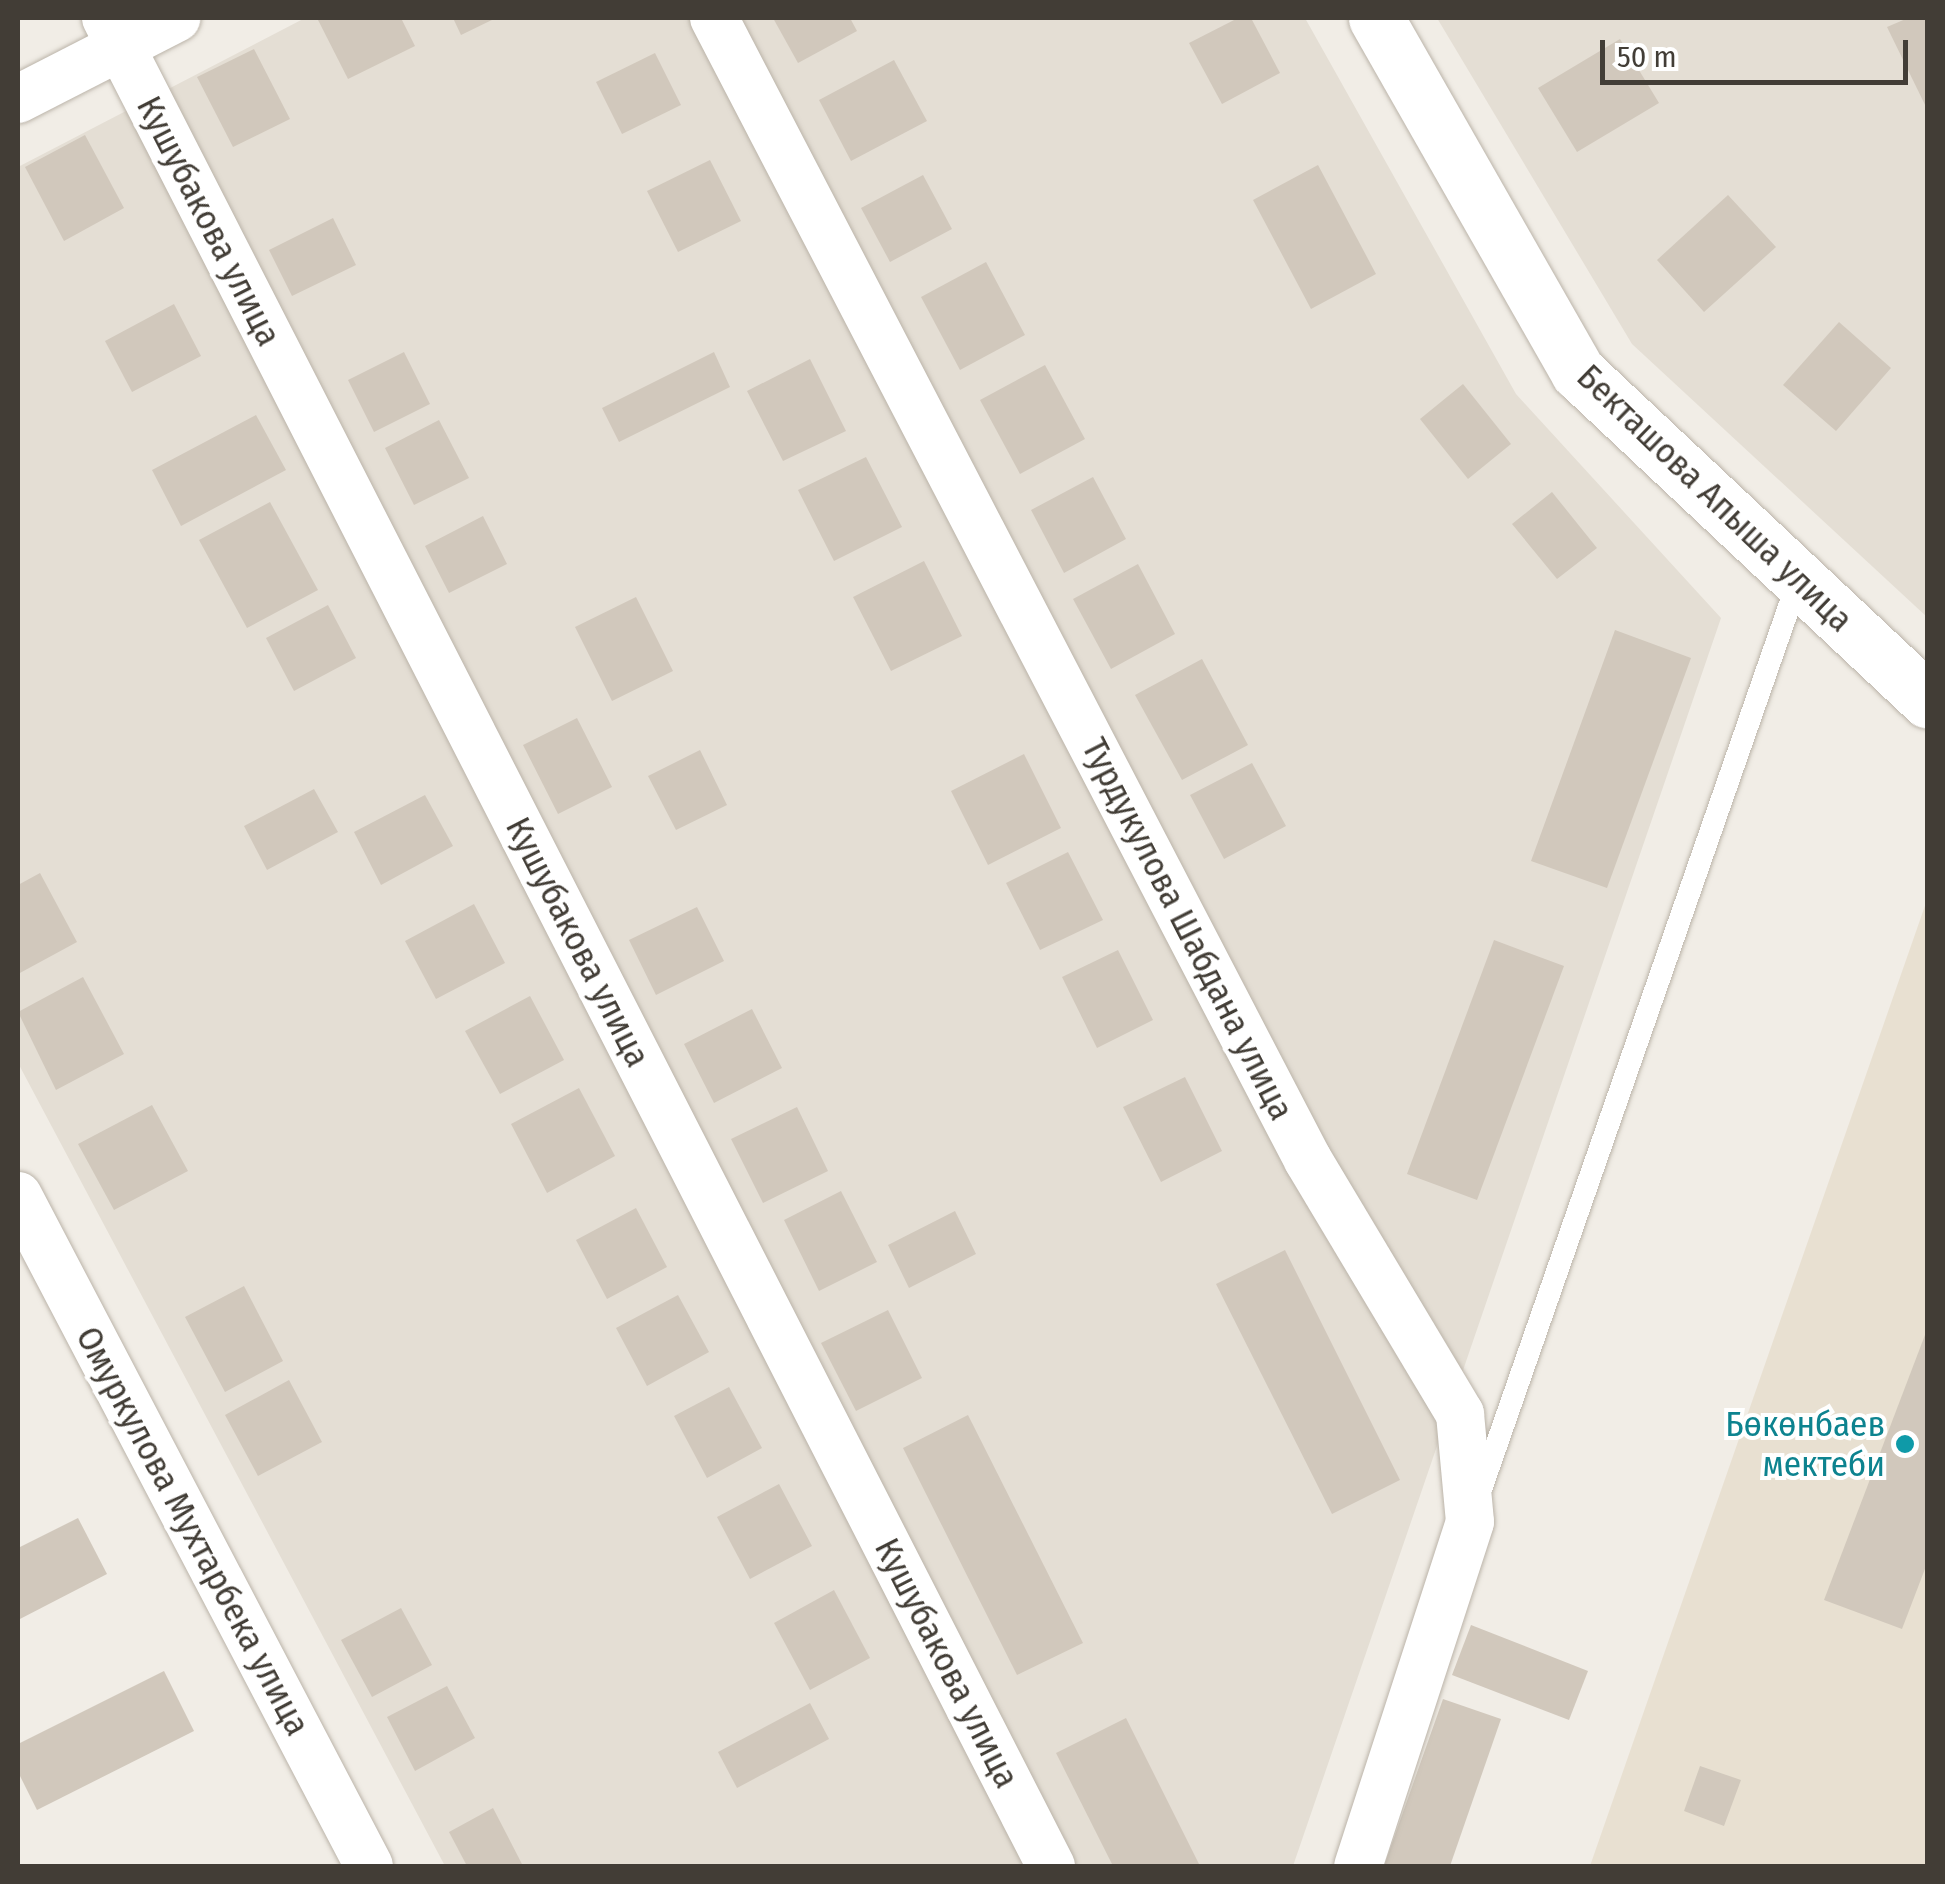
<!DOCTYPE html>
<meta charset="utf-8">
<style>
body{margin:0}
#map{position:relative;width:1945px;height:1884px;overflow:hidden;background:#f1ede6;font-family:"Fira Sans Condensed",sans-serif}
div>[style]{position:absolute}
.residential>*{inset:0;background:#e4ded4}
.education>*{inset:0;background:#e8e0d1}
.building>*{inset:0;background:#d1c8bc}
.roads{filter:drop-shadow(0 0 2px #bbb4a9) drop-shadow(0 0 2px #bbb4a9)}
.service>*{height:22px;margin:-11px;padding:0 11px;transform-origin:11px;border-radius:11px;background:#fff}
.minor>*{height:48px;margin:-24px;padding:0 24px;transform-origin:24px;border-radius:24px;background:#fff}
.tertiary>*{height:55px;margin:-27.5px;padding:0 27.5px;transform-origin:27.5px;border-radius:27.5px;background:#fff}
.dots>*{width:28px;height:28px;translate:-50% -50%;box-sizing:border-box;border:5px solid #fff;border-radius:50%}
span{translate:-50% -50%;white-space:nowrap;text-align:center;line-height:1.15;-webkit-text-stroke:8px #fff;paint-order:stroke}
.street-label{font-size:35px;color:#423d36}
.culture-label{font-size:35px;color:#0d838f}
.right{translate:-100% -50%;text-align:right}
.frame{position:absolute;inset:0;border:20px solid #423d36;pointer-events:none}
.scale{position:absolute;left:1600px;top:40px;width:308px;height:45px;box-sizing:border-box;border:5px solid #423d36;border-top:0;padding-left:12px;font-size:30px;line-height:35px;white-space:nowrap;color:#423d36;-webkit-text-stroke:8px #fff;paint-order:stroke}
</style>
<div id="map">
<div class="residential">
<div style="clip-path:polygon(305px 18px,1305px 18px,1516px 394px,1721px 618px,1293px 1866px,445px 1866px,18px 1063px,18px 167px)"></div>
<div style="clip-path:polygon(1437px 18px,1927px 18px,1927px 617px,1632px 344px)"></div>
</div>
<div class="education">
<div style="clip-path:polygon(1927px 900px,1927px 1866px,1590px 1866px)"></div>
</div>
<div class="building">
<div style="clip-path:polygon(317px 18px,401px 18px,415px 46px,348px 79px)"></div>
<div style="clip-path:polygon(453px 18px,496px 18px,461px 35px)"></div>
<div style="clip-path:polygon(773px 18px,850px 18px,857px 31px,798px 63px)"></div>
<div style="clip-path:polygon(1238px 18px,1251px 18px,1280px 73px,1222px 104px,1189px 43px)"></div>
<div style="clip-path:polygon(1908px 18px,1928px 18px,1928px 111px,1887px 27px)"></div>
<div style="clip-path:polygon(1620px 39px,1659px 103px,1577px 152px,1538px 88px)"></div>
<div style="clip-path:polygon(254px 49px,290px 119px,233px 147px,197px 77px)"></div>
<div style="clip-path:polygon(655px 53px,681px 105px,622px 134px,596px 82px)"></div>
<div style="clip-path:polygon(894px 60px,927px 121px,851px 161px,819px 100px)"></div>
<div style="clip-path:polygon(85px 135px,124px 208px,64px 241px,25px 167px)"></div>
<div style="clip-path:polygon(710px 160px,741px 221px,678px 252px,647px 191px)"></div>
<div style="clip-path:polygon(1318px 165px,1376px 274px,1311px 309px,1253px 200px)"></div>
<div style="clip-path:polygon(923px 175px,952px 229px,890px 262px,861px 208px)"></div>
<div style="clip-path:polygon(1728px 195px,1776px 247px,1704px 312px,1657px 260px)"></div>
<div style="clip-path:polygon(333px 218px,356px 265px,292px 296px,269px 250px)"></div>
<div style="clip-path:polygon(986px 262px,1025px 335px,960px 370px,921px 297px)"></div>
<div style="clip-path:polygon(174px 304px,201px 356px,132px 392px,105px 341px)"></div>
<div style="clip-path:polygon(1839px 322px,1891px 368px,1836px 431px,1783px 385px)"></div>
<div style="clip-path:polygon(404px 352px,430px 404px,374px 432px,348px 380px)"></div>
<div style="clip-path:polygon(714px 352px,730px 387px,619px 442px,602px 408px)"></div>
<div style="clip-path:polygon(810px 359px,846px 431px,783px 461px,747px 391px)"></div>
<div style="clip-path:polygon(1045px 365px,1085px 439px,1020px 474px,980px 400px)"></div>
<div style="clip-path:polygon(1463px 384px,1511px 444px,1468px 479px,1420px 419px)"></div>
<div style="clip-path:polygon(256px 415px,286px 470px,181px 526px,152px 470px)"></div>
<div style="clip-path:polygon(439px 420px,469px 478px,414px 505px,385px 448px)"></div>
<div style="clip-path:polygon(866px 457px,902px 527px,834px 561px,798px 490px)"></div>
<div style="clip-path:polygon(1093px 477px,1126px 539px,1064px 573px,1031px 510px)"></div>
<div style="clip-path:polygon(1552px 492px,1597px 548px,1557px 579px,1512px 524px)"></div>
<div style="clip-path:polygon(270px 502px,318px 590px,247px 628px,199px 540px)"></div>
<div style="clip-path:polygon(483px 516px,507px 564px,449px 593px,425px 546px)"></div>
<div style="clip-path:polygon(924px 561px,962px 636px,891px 671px,853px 597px)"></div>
<div style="clip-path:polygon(1138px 564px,1175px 634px,1111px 669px,1073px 599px)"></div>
<div style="clip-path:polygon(636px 597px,673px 671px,612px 701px,575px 627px)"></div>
<div style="clip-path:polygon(328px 605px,356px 658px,294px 691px,266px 638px)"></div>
<div style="clip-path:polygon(1615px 630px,1691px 658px,1607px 888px,1531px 861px)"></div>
<div style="clip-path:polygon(1202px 659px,1248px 745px,1182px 780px,1135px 695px)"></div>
<div style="clip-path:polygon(577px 718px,612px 787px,558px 814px,523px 745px)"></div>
<div style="clip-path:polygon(700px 750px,727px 805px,676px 830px,648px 776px)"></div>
<div style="clip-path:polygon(1024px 754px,1061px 828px,988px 865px,951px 791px)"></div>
<div style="clip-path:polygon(1252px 763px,1286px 826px,1224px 859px,1190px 795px)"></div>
<div style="clip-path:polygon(314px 789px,338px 832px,267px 870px,244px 826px)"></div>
<div style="clip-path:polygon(425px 795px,453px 846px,381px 885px,354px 832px)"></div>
<div style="clip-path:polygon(1068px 852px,1103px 920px,1040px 950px,1006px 883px)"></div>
<div style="clip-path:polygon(40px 873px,77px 942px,18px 974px,18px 885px)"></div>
<div style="clip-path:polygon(474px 904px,505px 963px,436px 999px,405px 941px)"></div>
<div style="clip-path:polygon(697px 907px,724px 961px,656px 995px,629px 940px)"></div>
<div style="clip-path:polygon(1494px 940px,1564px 966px,1477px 1200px,1407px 1174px)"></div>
<div style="clip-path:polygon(1118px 950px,1153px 1020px,1097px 1048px,1062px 977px)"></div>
<div style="clip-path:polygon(83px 977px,124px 1054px,56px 1090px,18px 1012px)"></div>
<div style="clip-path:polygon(530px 996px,564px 1060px,500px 1094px,465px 1031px)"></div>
<div style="clip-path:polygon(752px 1009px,782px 1068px,714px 1103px,684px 1044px)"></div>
<div style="clip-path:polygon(1185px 1077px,1222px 1151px,1161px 1182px,1123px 1107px)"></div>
<div style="clip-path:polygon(579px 1088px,615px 1156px,547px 1193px,511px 1124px)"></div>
<div style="clip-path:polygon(152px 1105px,188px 1171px,114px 1210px,78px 1144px)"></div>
<div style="clip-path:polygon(797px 1107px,828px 1171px,763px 1203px,731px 1139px)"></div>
<div style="clip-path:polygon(841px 1191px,877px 1262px,819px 1291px,784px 1220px)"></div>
<div style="clip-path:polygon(636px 1208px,667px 1267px,607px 1299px,576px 1240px)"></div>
<div style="clip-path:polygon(955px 1211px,976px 1254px,909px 1288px,888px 1245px)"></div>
<div style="clip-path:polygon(1285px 1250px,1400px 1480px,1332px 1514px,1216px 1284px)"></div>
<div style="clip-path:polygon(244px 1286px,283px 1361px,225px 1392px,185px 1317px)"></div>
<div style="clip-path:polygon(678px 1295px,709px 1352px,647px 1386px,616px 1328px)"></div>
<div style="clip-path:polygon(888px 1310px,922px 1378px,856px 1411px,821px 1343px)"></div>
<div style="clip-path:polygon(1928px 1327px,1928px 1561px,1902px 1629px,1824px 1600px)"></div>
<div style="clip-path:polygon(289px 1380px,322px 1442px,258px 1476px,225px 1415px)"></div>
<div style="clip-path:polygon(729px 1387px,762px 1448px,707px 1478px,674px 1416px)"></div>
<div style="clip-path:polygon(968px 1415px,1083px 1643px,1017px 1675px,903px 1448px)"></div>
<div style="clip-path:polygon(779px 1484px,812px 1546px,750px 1579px,717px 1517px)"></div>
<div style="clip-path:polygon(78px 1518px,107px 1574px,18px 1620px,18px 1548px)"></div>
<div style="clip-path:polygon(834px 1590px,870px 1658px,810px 1690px,774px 1623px)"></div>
<div style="clip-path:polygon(401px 1608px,432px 1665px,372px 1697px,341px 1640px)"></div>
<div style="clip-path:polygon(1471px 1625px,1588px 1671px,1569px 1720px,1452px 1675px)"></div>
<div style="clip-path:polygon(164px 1671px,194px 1731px,37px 1810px,18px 1772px,18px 1744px)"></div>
<div style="clip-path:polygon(447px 1686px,475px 1738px,415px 1771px,387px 1717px)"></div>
<div style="clip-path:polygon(1443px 1699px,1501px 1719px,1450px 1866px,1384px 1866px)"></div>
<div style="clip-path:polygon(810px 1703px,829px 1739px,737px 1788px,718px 1752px)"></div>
<div style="clip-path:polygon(1126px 1718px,1200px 1866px,1113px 1866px,1056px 1753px)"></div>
<div style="clip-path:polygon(1700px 1766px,1741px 1780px,1724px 1826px,1684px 1811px)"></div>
<div style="clip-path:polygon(493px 1808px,523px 1866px,467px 1866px,449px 1832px)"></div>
</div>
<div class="roads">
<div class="service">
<div style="left:1479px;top:1495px;width:968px;rotate:-70.76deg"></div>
</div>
<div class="minor">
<div style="left:106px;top:18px;width:2076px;rotate:62.92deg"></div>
<div style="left:714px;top:18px;width:1287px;rotate:62.52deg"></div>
<div style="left:1308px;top:1160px;width:296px;rotate:59.1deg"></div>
<div style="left:1460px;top:1414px;width:108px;rotate:84.7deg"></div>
<div style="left:1470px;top:1522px;width:362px;rotate:108deg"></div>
<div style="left:18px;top:99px;width:178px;rotate:-27.1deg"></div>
<div style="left:18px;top:1196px;width:756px;rotate:62.35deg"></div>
</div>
<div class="tertiary">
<div style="left:1376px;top:18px;width:408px;rotate:60.3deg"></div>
<div style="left:1578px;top:372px;width:480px;rotate:43.2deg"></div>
</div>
</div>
<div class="dots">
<div style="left:1905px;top:1444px;background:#0f9aa8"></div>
</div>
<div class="street-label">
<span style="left:209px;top:221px;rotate:63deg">Кушубакова улица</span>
<span style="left:1715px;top:498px;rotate:44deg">Бекташова Апыша улица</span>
<span style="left:1188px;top:929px;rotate:63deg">Турдукулова Шабдана улица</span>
<span style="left:578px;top:942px;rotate:63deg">Кушубакова улица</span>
<span style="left:193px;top:1531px;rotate:62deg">Омуркулова Мухтарбека улица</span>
<span style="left:947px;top:1663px;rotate:63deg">Кушубакова улица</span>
</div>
<div class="culture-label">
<span class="right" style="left:1885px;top:1444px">Бөкөнбаев<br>мектеби</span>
</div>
<div class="frame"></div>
<div class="scale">50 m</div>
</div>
